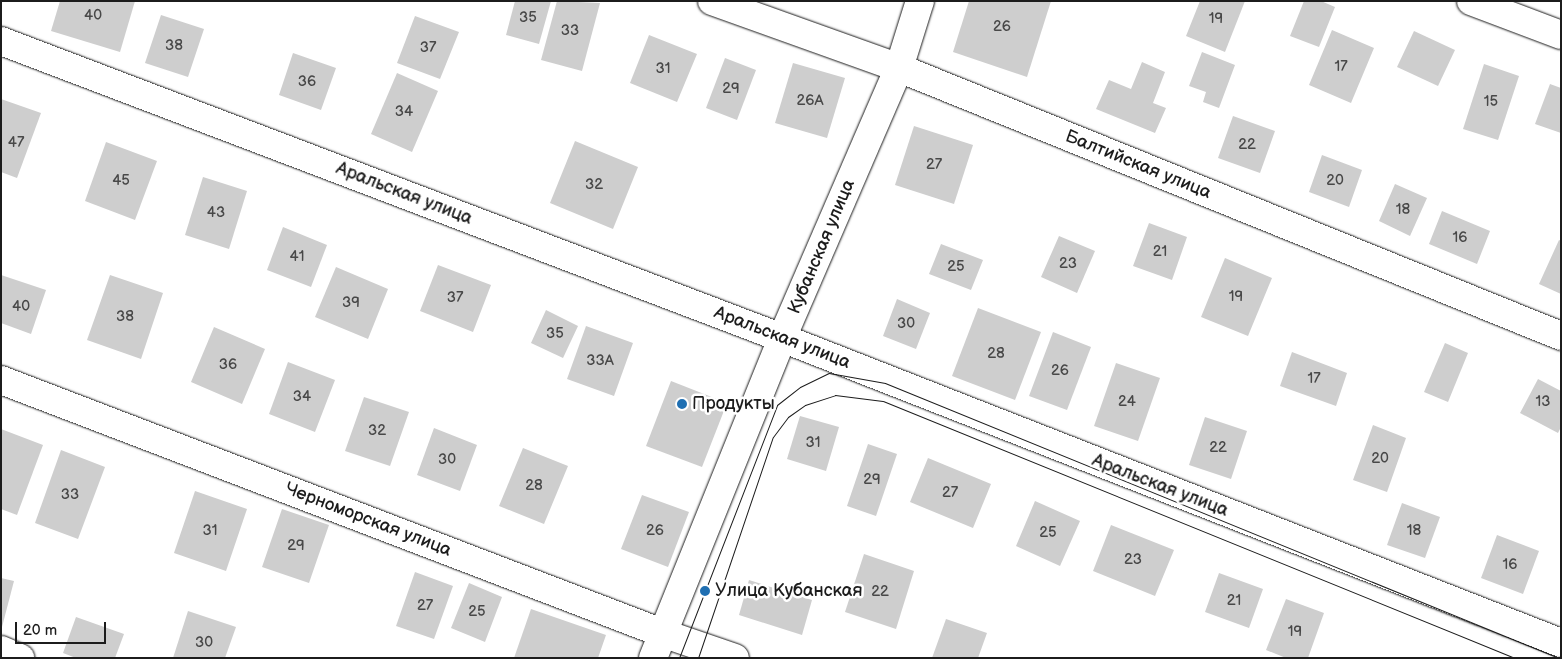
<!DOCTYPE html>
<meta charset="utf-8">
<style>
body{margin:0}
#map{position:relative;width:1562px;height:659px;overflow:hidden;background:#fff;font-family:"Balsamiq Sans",sans-serif}
div>[style]{position:absolute}
.building>*{inset:0;background:#cecece}
.roads{filter:drop-shadow(0 0 1px #1c1c1c) drop-shadow(0 0 1px #1c1c1c)}
.street>*{height:28px;margin:-14px;padding:0 14px;transform-origin:14px;border-radius:14px;background:#fff}
.tram>*{height:1px;margin:-0.5px;padding:0 0.5px;transform-origin:0.5px;border-radius:0.5px;background:#1c1c1c}
.dots>*{width:14px;height:14px;translate:-50% -50%;box-sizing:border-box;border:2px solid #fff;border-radius:50%}
span{translate:-50% -50%;white-space:nowrap;text-align:center;line-height:1.15;-webkit-text-stroke:5px #fff;paint-order:stroke}
.number-label{font-size:15px;color:#484848}
.number-label span{-webkit-text-stroke-width:0}
.street-label{font-size:18px;color:#1c1c1c}
.poi-label{font-size:18px;color:#1c1c1c}
.left{translate:0 -50%;text-align:left}
.frame{position:absolute;inset:0;border:2px solid #1c1c1c;pointer-events:none}
.scale{position:absolute;left:15px;top:622px;width:91px;height:22px;box-sizing:border-box;border:2px solid #1c1c1c;border-top:0;padding-left:6px;font-size:15px;line-height:18px;white-space:nowrap;color:#1c1c1c;-webkit-text-stroke:4px #fff;paint-order:stroke}
</style>
<div id="map">
<div class="building">
<div style="clip-path:polygon(60px 1px,135px 1px,120px 52px,51px 31px)"></div>
<div style="clip-path:polygon(515px 1px,551px 1px,539px 44px,506px 35px)"></div>
<div style="clip-path:polygon(557px 1px,600px 3px,582px 71px,541px 60px)"></div>
<div style="clip-path:polygon(969px 1px,1051px 1px,1027px 77px,953px 52px)"></div>
<div style="clip-path:polygon(1200px 1px,1245px 1px,1225px 52px,1186px 36px)"></div>
<div style="clip-path:polygon(1304px 1px,1321px 1px,1335px 7px,1319px 47px,1290px 36px)"></div>
<div style="clip-path:polygon(161px 15px,204px 29px,188px 77px,145px 63px)"></div>
<div style="clip-path:polygon(415px 16px,459px 32px,440px 79px,397px 63px)"></div>
<div style="clip-path:polygon(1332px 30px,1374px 48px,1351px 103px,1309px 85px)"></div>
<div style="clip-path:polygon(1414px 31px,1455px 50px,1438px 86px,1397px 67px)"></div>
<div style="clip-path:polygon(649px 35px,697px 54px,677px 102px,630px 83px)"></div>
<div style="clip-path:polygon(1202px 52px,1235px 65px,1219px 108px,1203px 102px,1206px 92px,1189px 86px)"></div>
<div style="clip-path:polygon(293px 53px,336px 68px,321px 110px,279px 95px)"></div>
<div style="clip-path:polygon(725px 58px,756px 70px,737px 120px,706px 108px)"></div>
<div style="clip-path:polygon(1142px 62px,1165px 72px,1153px 103px,1166px 108px,1155px 133px,1096px 109px,1109px 80px,1131px 89px)"></div>
<div style="clip-path:polygon(793px 63px,845px 78px,827px 138px,775px 123px)"></div>
<div style="clip-path:polygon(1484px 64px,1519px 76px,1498px 140px,1463px 129px)"></div>
<div style="clip-path:polygon(397px 73px,438px 91px,412px 152px,371px 134px)"></div>
<div style="clip-path:polygon(1550px 84px,1561px 88px,1561px 133px,1535px 124px)"></div>
<div style="clip-path:polygon(1px 99px,41px 113px,17px 178px,1px 172px)"></div>
<div style="clip-path:polygon(1233px 116px,1275px 131px,1260px 173px,1218px 158px)"></div>
<div style="clip-path:polygon(914px 126px,973px 145px,954px 204px,895px 185px)"></div>
<div style="clip-path:polygon(575px 141px,638px 167px,613px 229px,550px 203px)"></div>
<div style="clip-path:polygon(106px 142px,157px 161px,135px 220px,85px 201px)"></div>
<div style="clip-path:polygon(1322px 155px,1362px 170px,1349px 207px,1309px 192px)"></div>
<div style="clip-path:polygon(203px 177px,247px 191px,229px 249px,185px 235px)"></div>
<div style="clip-path:polygon(1395px 184px,1427px 198px,1410px 236px,1379px 221px)"></div>
<div style="clip-path:polygon(1442px 211px,1490px 231px,1477px 264px,1429px 244px)"></div>
<div style="clip-path:polygon(1149px 223px,1187px 237px,1172px 280px,1133px 266px)"></div>
<div style="clip-path:polygon(283px 227px,327px 245px,311px 287px,267px 270px)"></div>
<div style="clip-path:polygon(1059px 236px,1095px 251px,1077px 293px,1041px 277px)"></div>
<div style="clip-path:polygon(1559px 240px,1561px 241px,1561px 294px,1539px 284px)"></div>
<div style="clip-path:polygon(941px 244px,983px 260px,971px 290px,929px 274px)"></div>
<div style="clip-path:polygon(1225px 258px,1272px 278px,1248px 336px,1201px 317px)"></div>
<div style="clip-path:polygon(438px 265px,491px 285px,473px 332px,420px 311px)"></div>
<div style="clip-path:polygon(336px 267px,388px 289px,368px 339px,315px 317px)"></div>
<div style="clip-path:polygon(1px 275px,46px 290px,31px 334px,1px 323px)"></div>
<div style="clip-path:polygon(110px 275px,163px 293px,141px 359px,87px 340px)"></div>
<div style="clip-path:polygon(897px 299px,930px 313px,916px 349px,883px 336px)"></div>
<div style="clip-path:polygon(978px 308px,1041px 332px,1015px 400px,952px 376px)"></div>
<div style="clip-path:polygon(546px 310px,578px 326px,563px 358px,531px 343px)"></div>
<div style="clip-path:polygon(586px 326px,633px 343px,614px 396px,567px 379px)"></div>
<div style="clip-path:polygon(214px 327px,265px 349px,242px 404px,191px 382px)"></div>
<div style="clip-path:polygon(1053px 332px,1091px 347px,1067px 410px,1029px 396px)"></div>
<div style="clip-path:polygon(1445px 343px,1468px 353px,1448px 402px,1424px 392px)"></div>
<div style="clip-path:polygon(1292px 352px,1347px 373px,1336px 406px,1280px 386px)"></div>
<div style="clip-path:polygon(288px 362px,335px 380px,315px 432px,269px 414px)"></div>
<div style="clip-path:polygon(1116px 363px,1160px 378px,1138px 441px,1094px 426px)"></div>
<div style="clip-path:polygon(1538px 379px,1561px 391px,1561px 427px,1558px 433px,1520px 413px)"></div>
<div style="clip-path:polygon(671px 381px,727px 403px,702px 467px,646px 446px)"></div>
<div style="clip-path:polygon(364px 397px,409px 412px,390px 466px,345px 451px)"></div>
<div style="clip-path:polygon(800px 416px,839px 427px,826px 471px,787px 459px)"></div>
<div style="clip-path:polygon(1205px 417px,1247px 431px,1231px 479px,1189px 465px)"></div>
<div style="clip-path:polygon(1373px 425px,1406px 438px,1387px 492px,1353px 480px)"></div>
<div style="clip-path:polygon(434px 428px,477px 445px,460px 491px,417px 475px)"></div>
<div style="clip-path:polygon(1px 429px,43px 445px,17px 515px,1px 509px)"></div>
<div style="clip-path:polygon(868px 444px,897px 454px,876px 516px,847px 506px)"></div>
<div style="clip-path:polygon(523px 448px,568px 466px,544px 524px,499px 506px)"></div>
<div style="clip-path:polygon(61px 450px,105px 467px,78px 539px,35px 523px)"></div>
<div style="clip-path:polygon(928px 458px,991px 484px,973px 528px,910px 502px)"></div>
<div style="clip-path:polygon(195px 491px,247px 509px,226px 571px,174px 553px)"></div>
<div style="clip-path:polygon(642px 495px,689px 512px,668px 567px,621px 549px)"></div>
<div style="clip-path:polygon(1035px 501px,1080px 521px,1060px 566px,1016px 546px)"></div>
<div style="clip-path:polygon(1402px 503px,1440px 517px,1425px 558px,1387px 545px)"></div>
<div style="clip-path:polygon(282px 509px,329px 525px,309px 583px,262px 567px)"></div>
<div style="clip-path:polygon(1111px 525px,1174px 550px,1155px 596px,1093px 571px)"></div>
<div style="clip-path:polygon(1497px 535px,1539px 551px,1523px 594px,1481px 578px)"></div>
<div style="clip-path:polygon(864px 554px,914px 571px,896px 629px,845px 612px)"></div>
<div style="clip-path:polygon(415px 572px,453px 586px,434px 639px,396px 626px)"></div>
<div style="clip-path:polygon(1219px 573px,1263px 589px,1249px 628px,1205px 612px)"></div>
<div style="clip-path:polygon(1px 578px,14px 581px,2px 627px,1px 627px)"></div>
<div style="clip-path:polygon(749px 580px,812px 600px,802px 635px,739px 615px)"></div>
<div style="clip-path:polygon(469px 583px,502px 597px,485px 642px,451px 628px)"></div>
<div style="clip-path:polygon(1286px 599px,1324px 613px,1308px 658px,1286px 658px,1266px 650px)"></div>
<div style="clip-path:polygon(531px 609px,606px 635px,598px 658px,514px 658px)"></div>
<div style="clip-path:polygon(188px 611px,236px 627px,225px 658px,173px 658px)"></div>
<div style="clip-path:polygon(76px 617px,124px 634px,115px 658px,76px 658px,63px 653px)"></div>
<div style="clip-path:polygon(946px 619px,987px 633px,978px 658px,932px 658px)"></div>
</div>
<div class="roads">
<div class="street">
<div style="left:712px;top:1px;width:199px;rotate:19.7deg"></div>
<div style="left:899px;top:68px;width:714px;rotate:22.04deg"></div>
<div style="left:1471px;top:1px;width:96px;rotate:20.7deg"></div>
<div style="left:1px;top:41px;width:836px;rotate:20.82deg"></div>
<div style="left:782px;top:338px;width:837px;rotate:21.38deg"></div>
<div style="left:1px;top:380px;width:708px;rotate:20.94deg"></div>
<div style="left:662px;top:633px;width:77px;rotate:18.9deg"></div>
<div style="left:1px;top:650px;width:21px;rotate:23deg"></div>
<div style="left:653px;top:658px;width:345px;rotate:-68deg"></div>
<div style="left:782px;top:338px;width:294px;rotate:-66.6deg"></div>
<div style="left:899px;top:68px;width:70px;rotate:-72.6deg"></div>
</div>
</div>
<div class="tram">
<div style="left:679px;top:658px;width:271px;rotate:-68.8deg"></div>
<div style="left:777px;top:405px;width:29px;rotate:-38deg"></div>
<div style="left:800px;top:387px;width:32px;rotate:-26deg"></div>
<div style="left:829px;top:373px;width:57px;rotate:10.1deg"></div>
<div style="left:885px;top:383px;width:728px;rotate:22.2deg"></div>
<div style="left:698px;top:658px;width:233px;rotate:-71.3deg"></div>
<div style="left:773px;top:437px;width:25px;rotate:-53deg"></div>
<div style="left:788px;top:417px;width:21px;rotate:-35deg"></div>
<div style="left:805px;top:405px;width:32px;rotate:-18deg"></div>
<div style="left:835px;top:395px;width:48px;rotate:7.1deg"></div>
<div style="left:883px;top:401px;width:682px;rotate:22.13deg"></div>
</div>
<div class="dots">
<div style="left:682px;top:404px;background:#1f6fb2"></div>
<div style="left:705px;top:591px;background:#1f6fb2"></div>
</div>
<div class="number-label">
<span style="left:93px;top:16px">40</span>
<span style="left:528px;top:18px">35</span>
<span style="left:1216px;top:19px">19</span>
<span style="left:1002px;top:27px">26</span>
<span style="left:570px;top:31px">33</span>
<span style="left:174px;top:46px">38</span>
<span style="left:428px;top:48px">37</span>
<span style="left:1341px;top:67px">17</span>
<span style="left:663px;top:69px">31</span>
<span style="left:307px;top:82px">36</span>
<span style="left:731px;top:89px">29</span>
<span style="left:810px;top:101px">26А</span>
<span style="left:1491px;top:102px">15</span>
<span style="left:404px;top:112px">34</span>
<span style="left:16px;top:143px">47</span>
<span style="left:1247px;top:145px">22</span>
<span style="left:934px;top:165px">27</span>
<span style="left:121px;top:181px">45</span>
<span style="left:1335px;top:181px">20</span>
<span style="left:594px;top:185px">32</span>
<span style="left:1403px;top:210px">18</span>
<span style="left:216px;top:213px">43</span>
<span style="left:1460px;top:238px">16</span>
<span style="left:1160px;top:252px">21</span>
<span style="left:297px;top:257px">41</span>
<span style="left:1068px;top:264px">23</span>
<span style="left:956px;top:267px">25</span>
<span style="left:1236px;top:297px">19</span>
<span style="left:455px;top:298px">37</span>
<span style="left:351px;top:303px">39</span>
<span style="left:21px;top:307px">40</span>
<span style="left:125px;top:317px">38</span>
<span style="left:906px;top:324px">30</span>
<span style="left:555px;top:334px">35</span>
<span style="left:996px;top:354px">28</span>
<span style="left:600px;top:361px">33А</span>
<span style="left:228px;top:365px">36</span>
<span style="left:1060px;top:371px">26</span>
<span style="left:1314px;top:379px">17</span>
<span style="left:302px;top:397px">34</span>
<span style="left:1127px;top:402px">24</span>
<span style="left:1543px;top:402px">13</span>
<span style="left:377px;top:431px">32</span>
<span style="left:813px;top:443px">31</span>
<span style="left:1218px;top:448px">22</span>
<span style="left:1380px;top:459px">20</span>
<span style="left:447px;top:460px">30</span>
<span style="left:872px;top:480px">29</span>
<span style="left:534px;top:486px">28</span>
<span style="left:950px;top:493px">27</span>
<span style="left:70px;top:495px">33</span>
<span style="left:210px;top:531px">31</span>
<span style="left:655px;top:531px">26</span>
<span style="left:1414px;top:531px">18</span>
<span style="left:1048px;top:533px">25</span>
<span style="left:296px;top:546px">29</span>
<span style="left:1133px;top:560px">23</span>
<span style="left:1510px;top:565px">16</span>
<span style="left:880px;top:592px">22</span>
<span style="left:1234px;top:601px">21</span>
<span style="left:425px;top:606px">27</span>
<span style="left:477px;top:612px">25</span>
<span style="left:1295px;top:632px">19</span>
<span style="left:204px;top:643px">30</span>
</div>
<div class="street-label">
<span style="left:1138px;top:165px;rotate:22deg">Балтийская улица</span>
<span style="left:404px;top:194px;rotate:21deg">Аральская улица</span>
<span style="left:822px;top:247px;rotate:-67deg">Кубанская улица</span>
<span style="left:782px;top:338px;rotate:21deg">Аральская улица</span>
<span style="left:1160px;top:486px;rotate:21deg">Аральская улица</span>
<span style="left:368px;top:520px;rotate:21deg">Черноморская улица</span>
</div>
<div class="poi-label">
<span class="left" style="left:692px;top:404px">Продукты</span>
<span class="left" style="left:715px;top:591px">Улица Кубанская</span>
</div>
<div class="frame"></div>
<div class="scale">20 m</div>
</div>
